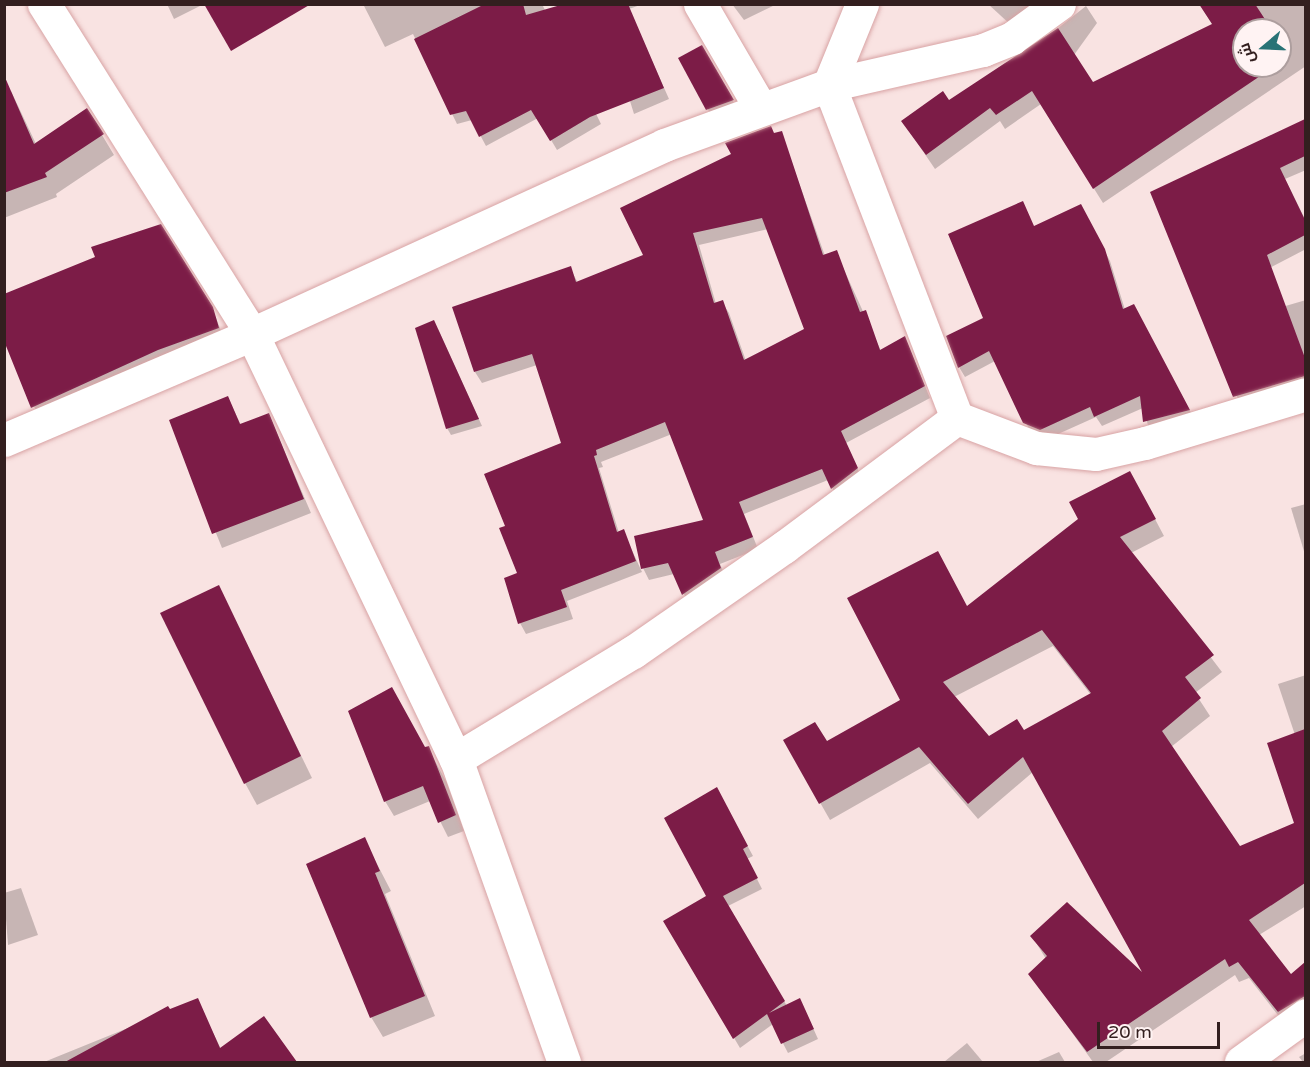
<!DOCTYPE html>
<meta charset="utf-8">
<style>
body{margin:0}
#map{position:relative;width:1310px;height:1067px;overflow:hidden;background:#f9e3e2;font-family:"Varela Round",Cairo,sans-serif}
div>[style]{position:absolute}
.shadow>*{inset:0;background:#0003}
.building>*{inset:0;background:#7c1c47}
.roads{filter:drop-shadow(0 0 2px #d8a3a4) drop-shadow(0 0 2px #d8a3a4)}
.minor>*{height:33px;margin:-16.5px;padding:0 16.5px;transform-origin:16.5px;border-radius:16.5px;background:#fff}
span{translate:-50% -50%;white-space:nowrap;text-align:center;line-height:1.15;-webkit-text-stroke:6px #fff3f3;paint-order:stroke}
.frame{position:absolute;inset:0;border:6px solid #331f1f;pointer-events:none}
.north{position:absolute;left:1232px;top:18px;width:60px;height:60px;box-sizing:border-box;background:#fff3f3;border:2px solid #ad9e9e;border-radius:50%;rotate:251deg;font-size:16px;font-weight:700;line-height:24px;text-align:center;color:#331f1f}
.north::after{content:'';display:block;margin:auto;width:21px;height:27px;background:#297376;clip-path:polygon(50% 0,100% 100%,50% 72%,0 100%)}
.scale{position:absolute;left:1097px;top:1022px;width:123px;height:27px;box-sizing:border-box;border:3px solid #331f1f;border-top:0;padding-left:8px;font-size:18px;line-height:21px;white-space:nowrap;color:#331f1f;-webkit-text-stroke:4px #fff3f3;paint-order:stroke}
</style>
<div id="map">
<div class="shadow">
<div style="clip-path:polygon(167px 4px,204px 4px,174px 19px)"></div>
<div style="clip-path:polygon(363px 4px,542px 4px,601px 124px,557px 150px,538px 118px,486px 146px,472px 120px,457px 124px,413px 34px,385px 47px)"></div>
<div style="clip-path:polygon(600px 4px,643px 4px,629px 9px,669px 99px,634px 114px)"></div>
<div style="clip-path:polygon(732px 4px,777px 4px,744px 20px)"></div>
<div style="clip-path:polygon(988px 4px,1068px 4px,1023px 36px)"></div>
<div style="clip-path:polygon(evenodd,1199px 4px,1306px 4px,1306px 66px,1103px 203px,1041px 104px,1005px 129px,1000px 121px,935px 169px,903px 122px,949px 102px,1005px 63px,1024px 55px,1086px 6px,1097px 23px,1074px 55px,1092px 84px,1213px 25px,1199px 4px,1244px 30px,1280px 30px,1280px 66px,1244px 66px,1244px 30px)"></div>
<div style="clip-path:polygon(701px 47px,741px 115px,716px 124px,680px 59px)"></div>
<div style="clip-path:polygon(11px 91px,36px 144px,102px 135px,114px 155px,56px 194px,57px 197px,4px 218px,4px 93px)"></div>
<div style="clip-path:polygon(1302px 122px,1306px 129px,1306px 170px,1285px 179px,1306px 221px,1306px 249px,1199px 305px)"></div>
<div style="clip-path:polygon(evenodd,781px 132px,825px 256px,836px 252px,881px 351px,905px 338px,930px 398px,846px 443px,863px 481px,838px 499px,828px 480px,744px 514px,758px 549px,720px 564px,727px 580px,690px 606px,674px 574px,649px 580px,643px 568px,706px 521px,672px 434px,601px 462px,603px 467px,599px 468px,619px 533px,623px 531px,642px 572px,567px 601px,573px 619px,526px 634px,520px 623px,519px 574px,507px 527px,562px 444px,537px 365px,482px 383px,475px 372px,570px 268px,578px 283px,645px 256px,774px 134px,781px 132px,768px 229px,806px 329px,746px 361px,729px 313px,722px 302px,716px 304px,699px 245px,768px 229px)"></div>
<div style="clip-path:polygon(1086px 216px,1110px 261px,1134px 339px,1160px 355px,1195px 420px,1150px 432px,1143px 408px,1102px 426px,1096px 417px,1047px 439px,1031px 433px,995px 361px,965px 377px,959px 367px,1034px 227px)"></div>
<div style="clip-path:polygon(1306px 300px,1306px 397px,1245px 415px,1207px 329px)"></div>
<div style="clip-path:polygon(212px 308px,225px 341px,40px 420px,4px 337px)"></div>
<div style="clip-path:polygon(438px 329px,482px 426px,451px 435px,447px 428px)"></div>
<div style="clip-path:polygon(228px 398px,241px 425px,269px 415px,311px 513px,222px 548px,171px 421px)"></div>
<div style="clip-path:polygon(evenodd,1139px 489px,1164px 536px,1131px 553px,1222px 672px,1195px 693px,1210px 716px,1171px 747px,1239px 848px,1296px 824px,1295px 735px,1278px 684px,1306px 675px,1306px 906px,1259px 935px,1291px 976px,1306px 964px,1306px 1017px,1288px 1028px,1249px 978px,1239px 982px,1235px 975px,1106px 1062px,1093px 1062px,1030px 974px,1046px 959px,1032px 936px,1146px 978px,1033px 772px,978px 819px,930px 763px,830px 820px,785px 741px,826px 743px,902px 701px,967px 608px,1139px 489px,1053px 646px,1091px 695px,1023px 732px,988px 738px,954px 697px,1053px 646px)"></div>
<div style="clip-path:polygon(1306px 504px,1306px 558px,1291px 508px)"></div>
<div style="clip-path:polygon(219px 587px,312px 778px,257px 805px,245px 783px)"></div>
<div style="clip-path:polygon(428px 748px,447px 783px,464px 831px,448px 837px,430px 801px,394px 816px,385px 801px)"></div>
<div style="clip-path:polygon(722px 799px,753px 856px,747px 859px,762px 889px,728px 906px,787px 1006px,805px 1010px,818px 1039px,788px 1053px,773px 1024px,740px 1048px,665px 921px,708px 897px)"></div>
<div style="clip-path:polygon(364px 839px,391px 891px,385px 894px,435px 1016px,383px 1037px,371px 1017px)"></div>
<div style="clip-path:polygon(21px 888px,38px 935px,8px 945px,4px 893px)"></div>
<div style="clip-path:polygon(197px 1000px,221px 1049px,264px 1018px,295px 1062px,44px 1062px)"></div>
<div style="clip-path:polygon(967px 1043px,983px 1062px,944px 1062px)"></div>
<div style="clip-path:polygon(1059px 1052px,1065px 1062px,1036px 1062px)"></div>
<div style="clip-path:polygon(1306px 1053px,1306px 1062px,1303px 1062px,1299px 1057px)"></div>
</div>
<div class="building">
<div style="clip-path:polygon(204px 4px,311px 4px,231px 51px)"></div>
<div style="clip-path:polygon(485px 4px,523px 4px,526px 15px,564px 4px,628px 4px,664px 88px,590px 117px,550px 141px,531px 110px,479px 137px,466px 111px,450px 115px,414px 39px)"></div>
<div style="clip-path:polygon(1199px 4px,1255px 4px,1272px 30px,1244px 30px,1244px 66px,1275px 66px,1093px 189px,1032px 91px,996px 115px,990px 108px,926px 155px,901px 121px,943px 91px,949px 100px,1058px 28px,1093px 82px,1212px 24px)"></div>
<div style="clip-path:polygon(1280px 43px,1289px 57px,1280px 63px)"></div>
<div style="clip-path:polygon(702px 45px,734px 100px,706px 110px,678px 58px)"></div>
<div style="clip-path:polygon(4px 75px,34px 144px,87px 108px,104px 134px,45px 173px,47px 177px,4px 193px)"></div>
<div style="clip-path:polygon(1305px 119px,1305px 156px,1280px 168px,1305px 220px,1305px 235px,1267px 255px,1305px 358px,1305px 376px,1233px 397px,1150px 192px)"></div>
<div style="clip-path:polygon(evenodd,771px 126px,774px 133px,782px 131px,823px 255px,837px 250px,860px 312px,866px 310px,880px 350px,905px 336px,925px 386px,841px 431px,858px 468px,831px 489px,822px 469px,739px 502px,753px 537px,715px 552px,721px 568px,682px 595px,668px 563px,641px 569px,634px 536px,703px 520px,665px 422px,596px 450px,597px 455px,594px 456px,617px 532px,624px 529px,636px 561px,561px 590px,567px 607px,518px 624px,504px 578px,517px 573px,499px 528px,505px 526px,484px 474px,561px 443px,532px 354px,474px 372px,452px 307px,571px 266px,576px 282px,643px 255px,620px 208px,731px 154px,725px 143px,771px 126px,762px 218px,804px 329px,744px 360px,723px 300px,714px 303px,693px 233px,762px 218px)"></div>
<div style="clip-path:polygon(1023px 201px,1034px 226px,1081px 204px,1105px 249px,1123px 309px,1134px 304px,1190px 410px,1143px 422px,1140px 396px,1094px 417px,1090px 407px,1040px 430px,1023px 423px,989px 351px,958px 368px,946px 336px,983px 318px,948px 234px)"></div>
<div style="clip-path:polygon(161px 224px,213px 307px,219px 328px,158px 350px,31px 408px,4px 341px,4px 294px,95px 257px,91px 247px)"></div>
<div style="clip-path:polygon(434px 320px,479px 419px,446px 429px,415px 328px)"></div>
<div style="clip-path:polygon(228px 396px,240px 424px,269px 413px,304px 499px,212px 534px,169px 420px)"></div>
<div style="clip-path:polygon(evenodd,1130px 471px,1156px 519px,1120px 537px,1214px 655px,1185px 677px,1201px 698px,1162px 731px,1240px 846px,1294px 823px,1267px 743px,1305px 729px,1305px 883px,1249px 920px,1291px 974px,1305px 962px,1305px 996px,1278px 1012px,1238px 962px,1229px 967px,1225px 959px,1087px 1052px,1028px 974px,1047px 956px,1030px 936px,1067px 902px,1142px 972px,1023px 757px,968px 804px,919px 747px,819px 804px,783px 740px,815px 722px,827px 741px,900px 700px,847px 598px,938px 551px,967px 606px,1078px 519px,1069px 502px,1130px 471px,1042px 630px,1091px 693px,1024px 730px,1017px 719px,989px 736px,943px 682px,1042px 630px)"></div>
<div style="clip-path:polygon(219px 585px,301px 756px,244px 784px,160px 613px)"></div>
<div style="clip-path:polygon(392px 687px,425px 747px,429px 746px,456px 815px,438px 823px,423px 786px,384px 802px,348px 711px)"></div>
<div style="clip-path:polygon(717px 787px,748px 846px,743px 849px,758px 878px,723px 896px,785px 1001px,769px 1013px,800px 998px,814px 1029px,781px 1044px,767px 1014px,733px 1039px,663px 921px,706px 896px,664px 818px)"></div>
<div style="clip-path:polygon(365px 837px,380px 871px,375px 873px,425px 996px,370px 1018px,306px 864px)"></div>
<div style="clip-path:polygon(198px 998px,220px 1048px,264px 1016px,297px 1062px,65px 1062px,168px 1006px,170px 1009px)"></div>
</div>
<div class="roads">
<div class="minor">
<div style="left:44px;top:4px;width:390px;rotate:57.8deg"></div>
<div style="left:252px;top:334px;width:471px;rotate:64.4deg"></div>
<div style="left:456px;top:759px;width:322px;rotate:70.4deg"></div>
<div style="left:700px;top:4px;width:119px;rotate:59.8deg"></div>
<div style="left:862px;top:4px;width:87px;rotate:112.2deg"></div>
<div style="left:829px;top:85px;width:357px;rotate:69deg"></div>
<div style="left:957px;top:418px;width:85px;rotate:20.8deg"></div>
<div style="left:1036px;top:448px;width:60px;rotate:5.7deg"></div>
<div style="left:1096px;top:454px;width:50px;rotate:-12.7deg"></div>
<div style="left:1145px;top:443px;width:168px;rotate:-16.9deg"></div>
<div style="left:4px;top:440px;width:270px;rotate:-23.1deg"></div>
<div style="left:252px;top:334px;width:453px;rotate:-24.6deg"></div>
<div style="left:664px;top:145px;width:176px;rotate:-20deg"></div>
<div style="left:829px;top:85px;width:158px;rotate:-12.8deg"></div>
<div style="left:983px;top:50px;width:31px;rotate:-22deg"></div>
<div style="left:1012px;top:38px;width:58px;rotate:-35.9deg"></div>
<div style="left:456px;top:759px;width:207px;rotate:-31.2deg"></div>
<div style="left:633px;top:652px;width:184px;rotate:-34.8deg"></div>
<div style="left:784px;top:547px;width:216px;rotate:-36.7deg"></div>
<div style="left:1241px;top:1062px;width:80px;rotate:-35.9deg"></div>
</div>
</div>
<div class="frame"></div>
<div class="north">ش</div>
<div class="scale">20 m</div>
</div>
